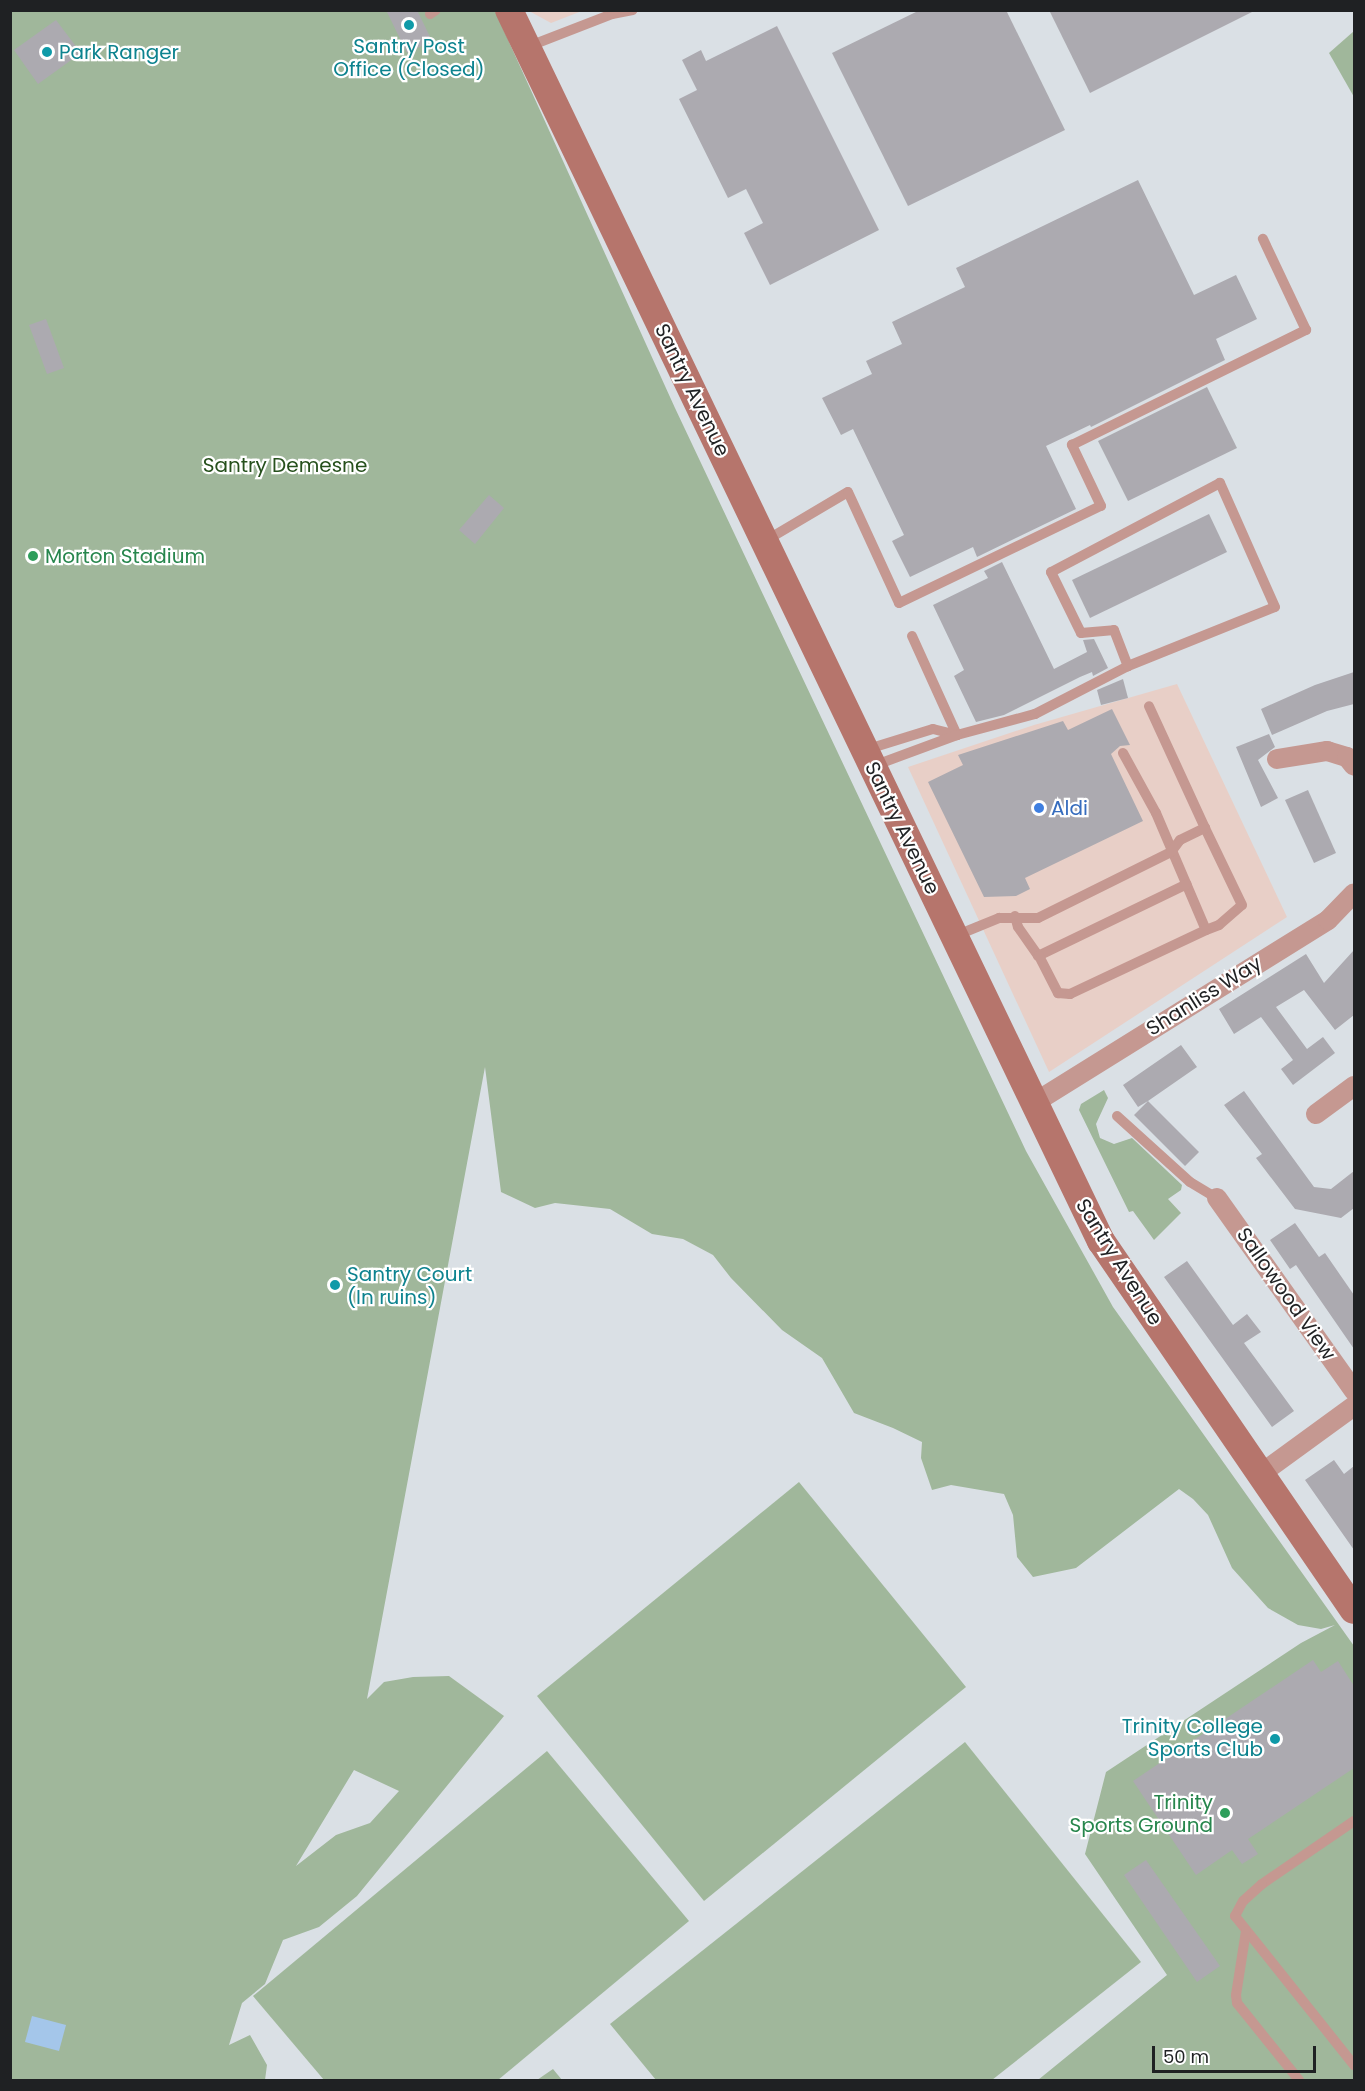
<!DOCTYPE html>
<style>
body{margin:0}
#map{position:relative;width:1365px;height:2091px;overflow:hidden;background:#dae0e5;font-family:Poppins,sans-serif}
div>[style]{position:absolute}
.commercial>*{inset:0;background:#e8cfc7}
.green>*{inset:0;background:#a0b79b}
.water>*{inset:0;background:#a4c6ea}
.building>*{inset:0;background:#acaab0}
.lane>*{height:10px;margin:-5px;padding:0 5px;transform-origin:5px;border-radius:5px;background:#c59891}
.street>*{height:20px;margin:-10px;padding:0 10px;transform-origin:10px;border-radius:10px;background:#c59891}
.secondary>*{height:28px;margin:-14px;padding:0 14px;transform-origin:14px;border-radius:14px;background:#b6756c}
.dots>*{width:16px;height:16px;translate:-50% -50%;box-sizing:border-box;border:3px solid #fff;border-radius:50%}
span{translate:-50% -50%;white-space:nowrap;text-align:center;line-height:1.15;-webkit-text-stroke:4.5px #fff;paint-order:stroke}
.culture-label{font-size:20px;color:#0d838f}
.left{translate:0 -50%;text-align:left}
.right{translate:-100% -50%;text-align:right}
.street-label{font-size:20px;color:#1f2123}
.park-label{font-size:20px;color:#26501c}
.leisure-label{font-size:20px;color:#27864d}
.shop-label{font-size:20px;color:#366cbe}
.frame{position:absolute;inset:0;border:12px solid #1f2123;pointer-events:none}
.scale{position:absolute;left:1152px;top:2046px;width:164px;height:27px;box-sizing:border-box;border:3px solid #1f2123;border-top:0;padding-left:8px;font-size:18px;line-height:21px;white-space:nowrap;color:#1f2123;-webkit-text-stroke:4px #fff;paint-order:stroke}
</style>
<div id="map">
<div class="commercial">
<div style="clip-path:polygon(529px 11px,529px 10px,582px 11px,551px 23px)"></div>
<div style="clip-path:polygon(1177px 684px,1287px 917px,1049px 1072px,908px 767px,1034px 725px)"></div>
</div>
<div class="green">
<div style="clip-path:polygon(evenodd,11px 11px,495px 11px,675px 408px,1026px 1151px,1113px 1307px,1354px 1646px,1354px 2080px,1038px 2080px,1167px 1975px,1085px 1854px,1106px 1772px,1301px 1643px,1335px 1625px,1321px 1629px,1298px 1625px,1268px 1608px,1232px 1568px,1208px 1515px,1193px 1499px,1179px 1489px,1076px 1568px,1033px 1577px,1017px 1557px,1013px 1515px,1004px 1494px,951px 1485px,932px 1490px,921px 1458px,922px 1442px,893px 1428px,854px 1413px,822px 1358px,782px 1330px,731px 1278px,713px 1255px,683px 1239px,652px 1234px,610px 1209px,555px 1203px,535px 1208px,501px 1192px,485px 1067px,367px 1699px,384px 1682px,413px 1677px,449px 1676px,504px 1716px,357px 1896px,319px 1927px,283px 1940px,265px 1984px,242px 2003px,229px 2045px,250px 2035px,267px 2065px,265px 2080px,11px 2080px,11px 11px,354px 1770px,399px 1791px,370px 1823px,336px 1835px,296px 1866px,354px 1770px)"></div>
<div style="clip-path:polygon(1354px 31px,1354px 97px,1329px 53px)"></div>
<div style="clip-path:polygon(1104px 1090px,1108px 1098px,1096px 1124px,1100px 1138px,1114px 1144px,1132px 1138px,1182px 1185px,1181px 1190px,1168px 1199px,1181px 1213px,1154px 1240px,1133px 1211px,1129px 1212px,1079px 1110px,1081px 1104px)"></div>
<div style="clip-path:polygon(799px 1482px,966px 1687px,704px 1901px,537px 1696px)"></div>
<div style="clip-path:polygon(965px 1742px,1141px 1962px,992px 2080px,656px 2080px,610px 2024px)"></div>
<div style="clip-path:polygon(547px 1751px,689px 1921px,498px 2080px,324px 2080px,253px 1996px)"></div>
<div style="clip-path:polygon(553px 2069px,562px 2080px,537px 2080px)"></div>
</div>
<div class="water">
<div style="clip-path:polygon(32px 2016px,66px 2025px,59px 2051px,25px 2042px)"></div>
</div>
<div class="building">
<div style="clip-path:polygon(386px 10px,417px 10px,432px 41px,407px 53px)"></div>
<div style="clip-path:polygon(920px 10px,1006px 10px,1065px 130px,908px 206px,832px 53px)"></div>
<div style="clip-path:polygon(1049px 10px,1256px 10px,1090px 93px)"></div>
<div style="clip-path:polygon(56px 20px,81px 53px,38px 84px,14px 50px)"></div>
<div style="clip-path:polygon(777px 26px,879px 230px,770px 285px,744px 233px,763px 223px,746px 189px,728px 198px,679px 99px,697px 90px,682px 60px,701px 50px,706px 61px)"></div>
<div style="clip-path:polygon(1138px 180px,1194px 295px,1236px 275px,1257px 319px,1216px 339px,1225px 360px,1091px 427px,1090px 425px,1046px 446px,1076px 509px,977px 557px,973px 547px,910px 577px,892px 541px,904px 535px,853px 429px,841px 435px,822px 398px,872px 374px,866px 361px,902px 344px,892px 322px,965px 287px,956px 268px)"></div>
<div style="clip-path:polygon(46px 319px,64px 368px,47px 374px,29px 325px)"></div>
<div style="clip-path:polygon(1207px 387px,1237px 448px,1128px 501px,1098px 441px)"></div>
<div style="clip-path:polygon(489px 495px,504px 508px,475px 544px,459px 530px)"></div>
<div style="clip-path:polygon(1209px 514px,1227px 552px,1090px 618px,1072px 580px)"></div>
<div style="clip-path:polygon(1002px 562px,1054px 669px,1087px 652px,1083px 640px,1094px 639px,1108px 668px,1093px 676px,1092px 672px,1080px 677px,1004px 715px,976px 722px,954px 676px,964px 670px,933px 605px,988px 578px,984px 571px)"></div>
<div style="clip-path:polygon(1354px 672px,1354px 704px,1327px 711px,1272px 735px,1261px 709px,1315px 685px)"></div>
<div style="clip-path:polygon(1123px 679px,1128px 698px,1101px 705px,1097px 690px)"></div>
<div style="clip-path:polygon(1112px 709px,1130px 745px,1120px 746px,1111px 754px,1143px 821px,1025px 878px,1030px 889px,1016px 896px,984px 897px,928px 782px,963px 765px,958px 755px,1063px 721px,1068px 730px)"></div>
<div style="clip-path:polygon(1269px 734px,1275px 747px,1258px 760px,1278px 798px,1261px 807px,1236px 747px)"></div>
<div style="clip-path:polygon(1308px 790px,1336px 853px,1314px 863px,1285px 800px)"></div>
<div style="clip-path:polygon(1354px 950px,1354px 1015px,1335px 1030px,1304px 990px,1276px 1007px,1307px 1049px,1323px 1037px,1335px 1053px,1293px 1085px,1281px 1069px,1293px 1060px,1261px 1017px,1234px 1034px,1219px 1009px,1306px 954px,1324px 983px)"></div>
<div style="clip-path:polygon(1181px 1045px,1197px 1067px,1148px 1101px,1199px 1152px,1185px 1166px,1134px 1115px,1148px 1101px,1138px 1107px,1123px 1085px)"></div>
<div style="clip-path:polygon(1244px 1091px,1314px 1187px,1331px 1189px,1354px 1171px,1354px 1208px,1341px 1218px,1295px 1209px,1256px 1158px,1262px 1154px,1224px 1105px)"></div>
<div style="clip-path:polygon(1295px 1223px,1319px 1257px,1325px 1253px,1354px 1295px,1354px 1349px,1296px 1265px,1290px 1269px,1270px 1240px)"></div>
<div style="clip-path:polygon(1187px 1261px,1233px 1325px,1247px 1314px,1261px 1332px,1244px 1343px,1294px 1411px,1272px 1427px,1164px 1277px)"></div>
<div style="clip-path:polygon(1334px 1460px,1344px 1474px,1354px 1466px,1354px 1550px,1305px 1480px)"></div>
<div style="clip-path:polygon(1313px 1660px,1321px 1672px,1338px 1661px,1354px 1686px,1354px 1768px,1248px 1839px,1258px 1854px,1242px 1864px,1232px 1850px,1196px 1875px,1133px 1781px)"></div>
<div style="clip-path:polygon(1146px 1860px,1220px 1966px,1197px 1982px,1124px 1875px)"></div>
</div>
<div class="lane">
<div style="left:430px;top:14px;width:7px;rotate:-34deg"></div>
<div style="left:527px;top:47px;width:91px;rotate:-21.2deg"></div>
<div style="left:612px;top:14px;width:21px;rotate:-11deg"></div>
<div style="left:765px;top:541px;width:96px;rotate:-30.6deg"></div>
<div style="left:848px;top:492px;width:122px;rotate:65.3deg"></div>
<div style="left:899px;top:603px;width:224px;rotate:-25.7deg"></div>
<div style="left:1101px;top:506px;width:68px;rotate:-115.4deg"></div>
<div style="left:1072px;top:445px;width:261px;rotate:-26.2deg"></div>
<div style="left:1306px;top:330px;width:101px;rotate:-115.3deg"></div>
<div style="left:912px;top:636px;width:109px;rotate:65.6deg"></div>
<div style="left:957px;top:735px;width:81px;rotate:-15.1deg"></div>
<div style="left:1035px;top:714px;width:105px;rotate:-27.3deg"></div>
<div style="left:1128px;top:666px;width:158px;rotate:-21.9deg"></div>
<div style="left:1275px;top:607px;width:136px;rotate:-113.9deg"></div>
<div style="left:1220px;top:483px;width:191px;rotate:152.2deg"></div>
<div style="left:1051px;top:572px;width:68px;rotate:63.8deg"></div>
<div style="left:1081px;top:633px;width:33px;rotate:-5deg"></div>
<div style="left:1114px;top:630px;width:39px;rotate:69deg"></div>
<div style="left:865px;top:750px;width:71px;rotate:-17.2deg"></div>
<div style="left:933px;top:729px;width:25px;rotate:14deg"></div>
<div style="left:957px;top:735px;width:90px;rotate:159.7deg"></div>
<div style="left:1123px;top:753px;width:68px;rotate:61.2deg"></div>
<div style="left:1156px;top:813px;width:127px;rotate:66.9deg"></div>
<div style="left:1206px;top:930px;width:14px;rotate:-21deg"></div>
<div style="left:1219px;top:925px;width:30px;rotate:-41deg"></div>
<div style="left:1242px;top:905px;width:85px;rotate:-115.7deg"></div>
<div style="left:1015px;top:916px;width:11px;rotate:75deg"></div>
<div style="left:1018px;top:927px;width:35px;rotate:55deg"></div>
<div style="left:1038px;top:956px;width:165px;rotate:-25.8deg"></div>
<div style="left:955px;top:936px;width:48px;rotate:-22.2deg"></div>
<div style="left:999px;top:918px;width:39px"></div>
<div style="left:1038px;top:918px;width:148px;rotate:-26.4deg"></div>
<div style="left:1171px;top:852px;width:15px;rotate:-53deg"></div>
<div style="left:1180px;top:840px;width:28px;rotate:-26deg"></div>
<div style="left:1205px;top:828px;width:134px;rotate:-114.7deg"></div>
<div style="left:1039px;top:956px;width:42px;rotate:62.8deg"></div>
<div style="left:1058px;top:993px;width:12px;rotate:5deg"></div>
<div style="left:1070px;top:994px;width:150px;rotate:-25.2deg"></div>
<div style="left:1117px;top:1116px;width:98px;rotate:42.1deg"></div>
<div style="left:1190px;top:1182px;width:31px;rotate:31deg"></div>
<div style="left:1354px;top:1821px;width:112px;rotate:145.6deg"></div>
<div style="left:1262px;top:1884px;width:25px;rotate:138deg"></div>
<div style="left:1243px;top:1901px;width:17px;rotate:118deg"></div>
<div style="left:1235px;top:1916px;width:191px;rotate:51.4deg"></div>
<div style="left:1246px;top:1931px;width:65px;rotate:98.9deg"></div>
<div style="left:1236px;top:1995px;width:8px;rotate:83deg"></div>
<div style="left:1237px;top:2003px;width:99px;rotate:51.2deg"></div>
</div>
<div class="street">
<div style="left:1277px;top:759px;width:51px;rotate:-9.1deg"></div>
<div style="left:1327px;top:751px;width:21px;rotate:17deg"></div>
<div style="left:1347px;top:757px;width:11px;rotate:52deg"></div>
<div style="left:1034px;top:1103px;width:346px;rotate:-31.9deg"></div>
<div style="left:1328px;top:920px;width:37px;rotate:-46deg"></div>
<div style="left:1316px;top:1114px;width:47px;rotate:-36.4deg"></div>
<div style="left:1217px;top:1198px;width:237px;rotate:54.6deg"></div>
<div style="left:1262px;top:1473px;width:114px;rotate:-36.1deg"></div>
</div>
<div class="secondary">
<div style="left:509px;top:10px;width:1366px;rotate:64.32deg"></div>
<div style="left:1101px;top:1241px;width:447px;rotate:55.6deg"></div>
</div>
<div class="dots">
<div style="left:409px;top:25px;background:#0f9aa8"></div>
<div style="left:47px;top:52px;background:#0f9aa8"></div>
<div style="left:33px;top:556px;background:#2e9e5b"></div>
<div style="left:1039px;top:808px;background:#3f7fe0"></div>
<div style="left:335px;top:1285px;background:#0f9aa8"></div>
<div style="left:1275px;top:1739px;background:#0f9aa8"></div>
<div style="left:1225px;top:1813px;background:#2e9e5b"></div>
</div>
<div class="culture-label">
<span style="left:409px;top:58px">Santry Post<br>Office (Closed)</span>
<span class="left" style="left:59px;top:52px">Park Ranger</span>
<span class="left" style="left:347px;top:1286px">Santry Court<br>(In ruins)</span>
<span class="right" style="left:1263px;top:1738px">Trinity College<br>Sports Club</span>
</div>
<div class="street-label">
<span style="left:692px;top:390px;rotate:64deg">Santry Avenue</span>
<span style="left:902px;top:828px;rotate:64deg">Santry Avenue</span>
<span style="left:1204px;top:996px;rotate:-32deg">Shanliss Way</span>
<span style="left:1119px;top:1262px;rotate:58deg">Santry Avenue</span>
<span style="left:1286px;top:1294px;rotate:55deg">Sallowood View</span>
</div>
<div class="park-label">
<span style="left:285px;top:465px">Santry Demesne</span>
</div>
<div class="leisure-label">
<span class="left" style="left:45px;top:556px">Morton Stadium</span>
<span class="right" style="left:1213px;top:1814px">Trinity<br>Sports Ground</span>
</div>
<div class="shop-label">
<span class="left" style="left:1051px;top:808px">Aldi</span>
</div>
<div class="frame"></div>
<div class="scale">50 m</div>
</div>
